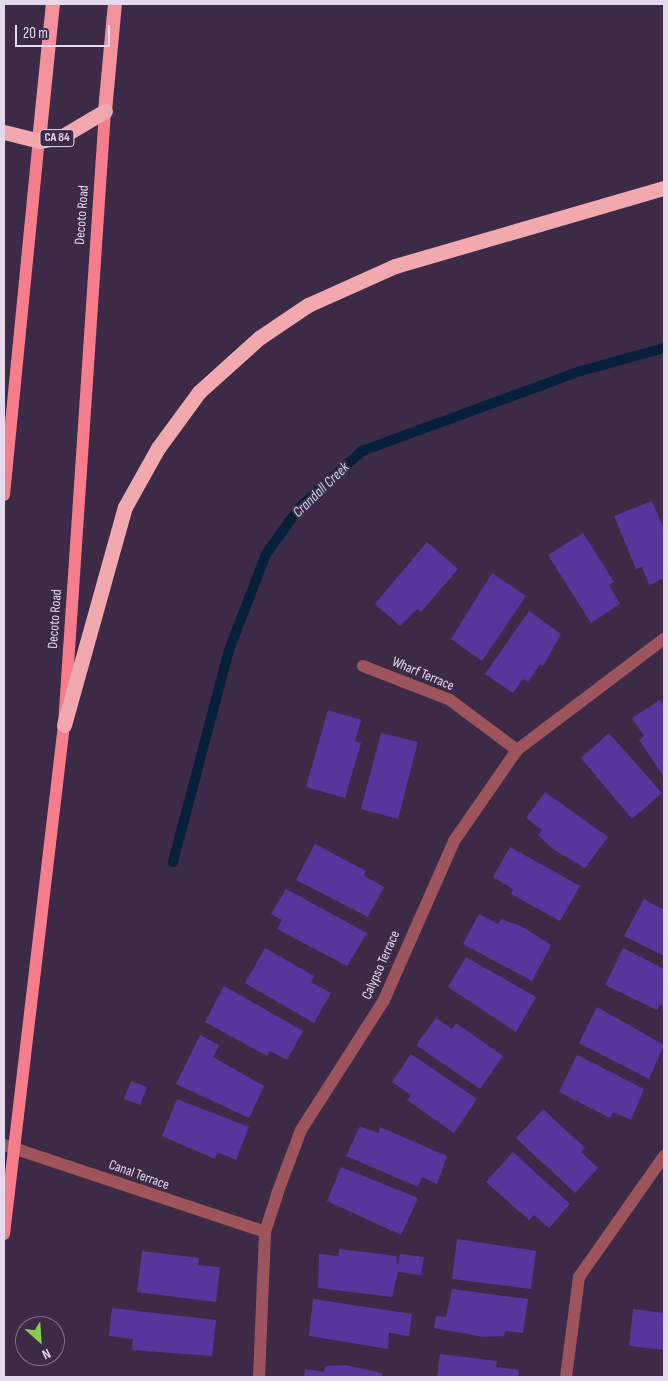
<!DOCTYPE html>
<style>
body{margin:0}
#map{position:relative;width:668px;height:1381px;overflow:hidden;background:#3c2a46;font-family:"Sofia Sans Condensed",sans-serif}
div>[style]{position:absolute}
.stream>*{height:10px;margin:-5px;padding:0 5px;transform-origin:5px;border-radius:5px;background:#06203c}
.building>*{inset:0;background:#57369c}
.minor>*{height:12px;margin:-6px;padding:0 6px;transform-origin:6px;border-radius:6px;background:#9e545d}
.primary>*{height:12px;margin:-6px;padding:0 6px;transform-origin:6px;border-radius:6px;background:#f57d8c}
.trunk>*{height:14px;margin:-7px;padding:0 7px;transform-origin:7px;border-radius:7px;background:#f3929d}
.motorway>*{height:15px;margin:-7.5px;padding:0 7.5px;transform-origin:7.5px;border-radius:7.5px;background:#f1a8ae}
span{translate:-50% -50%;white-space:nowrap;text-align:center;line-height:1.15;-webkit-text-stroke:4px #3c2a46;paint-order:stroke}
.shield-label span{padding:1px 4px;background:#3c2a46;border:1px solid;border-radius:4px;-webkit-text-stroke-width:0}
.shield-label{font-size:12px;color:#e5daec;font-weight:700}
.street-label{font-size:14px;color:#e5daec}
.water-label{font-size:15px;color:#c1d4ea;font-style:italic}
.frame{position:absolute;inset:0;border:5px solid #e5daec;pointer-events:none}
.north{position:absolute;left:15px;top:1316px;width:50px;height:50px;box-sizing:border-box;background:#3c2a46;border:1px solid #807088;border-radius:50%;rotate:154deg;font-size:14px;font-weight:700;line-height:20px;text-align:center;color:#e5daec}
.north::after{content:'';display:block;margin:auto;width:18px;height:22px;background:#87cf4b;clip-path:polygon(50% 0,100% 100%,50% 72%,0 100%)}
.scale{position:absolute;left:15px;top:25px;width:95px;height:22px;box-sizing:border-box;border:2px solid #e5daec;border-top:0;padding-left:6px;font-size:15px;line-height:18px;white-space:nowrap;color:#e5daec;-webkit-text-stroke:4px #3c2a46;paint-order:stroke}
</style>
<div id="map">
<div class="stream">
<div style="left:173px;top:862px;width:219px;rotate:-75.2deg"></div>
<div style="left:229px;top:650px;width:103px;rotate:-68.9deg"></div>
<div style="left:266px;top:554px;width:57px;rotate:-54.3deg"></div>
<div style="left:299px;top:508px;width:85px;rotate:-42.1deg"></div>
<div style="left:362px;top:451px;width:233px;rotate:-20.1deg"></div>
<div style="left:581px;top:371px;width:86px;rotate:-15.5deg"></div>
</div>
<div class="building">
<div style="clip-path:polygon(652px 501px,664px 529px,664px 578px,649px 585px,642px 567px,636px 569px,614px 516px)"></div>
<div style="clip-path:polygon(583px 533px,614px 582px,609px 585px,620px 604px,591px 623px,548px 555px)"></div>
<div style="clip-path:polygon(427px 542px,458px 569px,421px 612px,417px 609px,400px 626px,375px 604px)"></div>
<div style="clip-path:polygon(492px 573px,526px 596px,482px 661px,451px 639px)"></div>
<div style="clip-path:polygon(529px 611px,561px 634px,543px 666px,540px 664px,528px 682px,523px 679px,513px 693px,485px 674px)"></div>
<div style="clip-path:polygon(660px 700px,664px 706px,664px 777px,639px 740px,644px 736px,632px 718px)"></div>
<div style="clip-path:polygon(328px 710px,361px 720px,355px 741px,361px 743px,345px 798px,306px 787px)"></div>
<div style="clip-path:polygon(381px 733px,418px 742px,398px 819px,361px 809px)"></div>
<div style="clip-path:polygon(609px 733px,662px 793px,632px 819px,581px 758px)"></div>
<div style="clip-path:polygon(545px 792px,608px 837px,585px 868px,553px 849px,538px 835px,542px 830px,526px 818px)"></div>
<div style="clip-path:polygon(315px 844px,366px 871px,364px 876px,384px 887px,368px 917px,296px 880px)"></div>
<div style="clip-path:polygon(510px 847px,580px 886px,560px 921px,511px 894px,513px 889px,493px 877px)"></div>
<div style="clip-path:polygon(286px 889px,367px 933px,347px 966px,277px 929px,282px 920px,271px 914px)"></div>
<div style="clip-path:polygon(644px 899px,664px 910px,664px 956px,624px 936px)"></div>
<div style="clip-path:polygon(479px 914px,498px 924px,501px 919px,521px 926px,551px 945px,532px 981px,463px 944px)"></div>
<div style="clip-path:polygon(265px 948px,314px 976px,311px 982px,331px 993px,314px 1023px,245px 983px)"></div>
<div style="clip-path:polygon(623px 948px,664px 969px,664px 1007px,660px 1004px,657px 1010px,605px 985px)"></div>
<div style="clip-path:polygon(466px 957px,536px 997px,516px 1032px,448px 987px)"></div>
<div style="clip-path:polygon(224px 986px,303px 1031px,287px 1060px,270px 1051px,267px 1056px,205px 1022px)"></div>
<div style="clip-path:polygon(597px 1007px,664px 1045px,649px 1079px,579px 1043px)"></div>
<div style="clip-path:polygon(436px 1018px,452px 1029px,456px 1023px,503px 1056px,480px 1089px,416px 1045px)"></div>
<div style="clip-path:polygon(200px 1035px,219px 1045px,213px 1057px,264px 1086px,249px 1118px,176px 1084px)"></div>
<div style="clip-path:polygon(411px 1054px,477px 1099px,454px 1133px,407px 1100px,411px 1095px,392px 1082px)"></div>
<div style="clip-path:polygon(577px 1055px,644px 1089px,631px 1120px,613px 1112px,610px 1118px,559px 1092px)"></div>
<div style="clip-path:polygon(131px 1081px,147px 1087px,140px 1105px,124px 1099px)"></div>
<div style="clip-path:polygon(177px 1099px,249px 1127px,236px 1160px,217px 1152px,215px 1159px,162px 1136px)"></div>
<div style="clip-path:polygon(543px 1109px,585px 1148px,581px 1152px,598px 1168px,575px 1193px,516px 1138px)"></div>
<div style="clip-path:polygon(360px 1126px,378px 1133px,380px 1127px,447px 1156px,437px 1184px,422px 1177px,418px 1187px,346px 1156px)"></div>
<div style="clip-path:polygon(513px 1152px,570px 1204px,549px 1228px,534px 1215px,529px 1220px,486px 1182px)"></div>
<div style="clip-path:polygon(341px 1167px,418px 1198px,401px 1235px,327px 1201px)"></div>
<div style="clip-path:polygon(457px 1239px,536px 1251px,531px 1289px,452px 1279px)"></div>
<div style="clip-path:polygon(339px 1249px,396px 1256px,398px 1266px,400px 1254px,424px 1257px,421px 1275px,398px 1272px,392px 1297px,318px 1288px,319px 1254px,339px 1256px)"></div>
<div style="clip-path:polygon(142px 1251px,199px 1258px,198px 1265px,220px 1267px,216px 1302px,137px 1292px)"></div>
<div style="clip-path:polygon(452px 1289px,528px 1299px,523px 1333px,505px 1331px,504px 1336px,483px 1337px,434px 1328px,436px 1316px,446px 1317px)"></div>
<div style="clip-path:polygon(313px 1299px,412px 1314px,409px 1336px,389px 1333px,388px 1349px,309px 1336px)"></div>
<div style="clip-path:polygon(112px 1308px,216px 1320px,212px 1356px,132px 1350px,133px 1339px,109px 1336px)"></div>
<div style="clip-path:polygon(633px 1309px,664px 1313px,664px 1350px,629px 1346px)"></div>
<div style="clip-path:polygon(440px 1354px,497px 1361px,496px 1367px,519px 1370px,518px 1377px,437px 1377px)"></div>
<div style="clip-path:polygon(346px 1365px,382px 1373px,382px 1377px,304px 1377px,305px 1369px,324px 1372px,325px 1366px)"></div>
</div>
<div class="minor">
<div style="left:363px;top:666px;width:93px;rotate:21.3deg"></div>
<div style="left:450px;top:700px;width:84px;rotate:36.7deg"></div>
<div style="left:4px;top:1145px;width:275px;rotate:18.4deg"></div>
<div style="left:259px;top:1377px;width:145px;rotate:-87.6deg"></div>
<div style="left:265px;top:1232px;width:40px;rotate:-72deg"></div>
<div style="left:277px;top:1194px;width:68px;rotate:-69.4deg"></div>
<div style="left:301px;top:1130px;width:154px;rotate:-57.4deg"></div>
<div style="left:384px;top:1000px;width:174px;rotate:-66.2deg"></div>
<div style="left:454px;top:841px;width:111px;rotate:-55.3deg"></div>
<div style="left:517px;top:750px;width:184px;rotate:-37.1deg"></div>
<div style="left:566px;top:1377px;width:101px;rotate:-82.6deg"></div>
<div style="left:579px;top:1277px;width:148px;rotate:-54.9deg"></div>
</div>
<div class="primary">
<div style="left:4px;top:495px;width:356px;rotate:-84.4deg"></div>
<div style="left:4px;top:1234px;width:513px;rotate:-83.28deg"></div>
<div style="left:64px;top:725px;width:615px;rotate:-86.18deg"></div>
</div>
<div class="trunk">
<div style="left:105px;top:111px;width:107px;rotate:-84.7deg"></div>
<div style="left:39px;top:141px;width:138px;rotate:-84.2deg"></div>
</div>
<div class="motorway">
<div style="left:4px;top:132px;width:36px;rotate:14deg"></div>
<div style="left:39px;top:141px;width:22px;rotate:-10deg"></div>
<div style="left:61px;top:137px;width:51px;rotate:-30.6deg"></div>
<div style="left:64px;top:725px;width:226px;rotate:-74.4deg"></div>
<div style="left:125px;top:507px;width:68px;rotate:-60.8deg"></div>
<div style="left:158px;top:448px;width:69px;rotate:-53.8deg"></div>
<div style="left:199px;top:392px;width:81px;rotate:-42deg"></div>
<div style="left:259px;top:338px;width:59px;rotate:-34deg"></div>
<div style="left:308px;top:305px;width:95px;rotate:-24.1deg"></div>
<div style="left:395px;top:266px;width:280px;rotate:-16.2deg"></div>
</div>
<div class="shield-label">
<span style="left:57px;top:138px">CA 84</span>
</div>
<div class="street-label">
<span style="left:82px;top:215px;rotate:-86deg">Decoto Road</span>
<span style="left:55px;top:619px;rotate:-86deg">Decoto Road</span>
<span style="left:423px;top:674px;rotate:23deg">Wharf Terrace</span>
<span style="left:381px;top:965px;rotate:-66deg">Calypso Terrace</span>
<span style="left:139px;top:1175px;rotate:20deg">Canal Terrace</span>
</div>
<div class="water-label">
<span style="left:321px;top:490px;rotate:-44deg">Crandall Creek</span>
</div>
<div class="frame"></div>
<div class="north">N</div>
<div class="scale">20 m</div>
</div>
